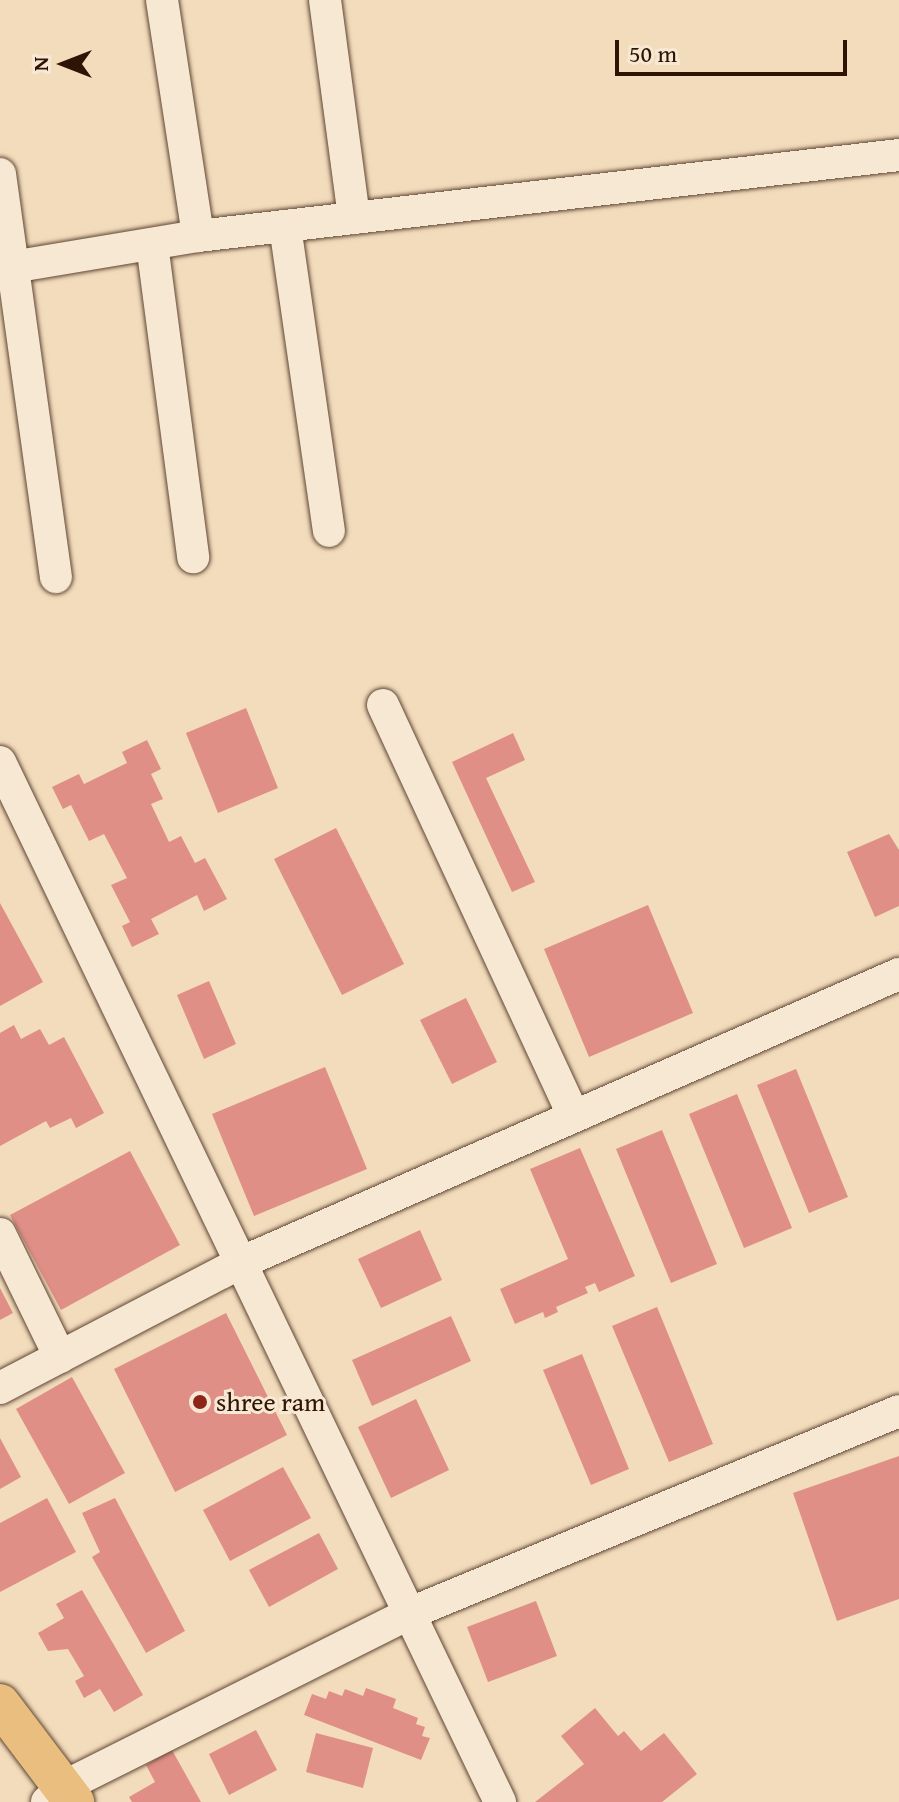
<!DOCTYPE html>
<style>
body{margin:0}
#map{position:relative;width:899px;height:1802px;overflow:hidden;background:#f2dcbc;font-family:"Gentium Book Plus",serif}
div>[style]{position:absolute}
.building>*{inset:0;background:#e08f86}
.roads{filter:drop-shadow(0 0 2px #604634) drop-shadow(0 0 2px #604634)}
.minor>*{height:32px;margin:-16px;padding:0 16px;transform-origin:16px;border-radius:16px;background:#f7e8d3}
.major>*{height:40px;margin:-20px;padding:0 20px;transform-origin:20px;border-radius:20px;background:#e9be7e}
.dots>*{width:22px;height:22px;translate:-50% -50%;box-sizing:border-box;border:4px solid #f7e8d3;border-radius:50%}
span{translate:-50% -50%;white-space:nowrap;text-align:center;line-height:1.15;-webkit-text-stroke:6px #f7e8d3;paint-order:stroke}
.poi-label{font-size:26px;color:#2f1406}
.left{translate:0 -50%;text-align:left}
.north{position:absolute;left:24px;top:24px;width:80px;height:80px;-webkit-text-stroke:6px #f7e8d3;paint-order:stroke;rotate:270deg;font-size:22px;font-weight:700;line-height:32px;text-align:center;color:#2f1406}
.north::after{content:'';display:block;margin:auto;width:28px;height:36px;background:#2f1406;clip-path:polygon(50% 0,100% 100%,50% 72%,0 100%)}
.scale{position:absolute;left:615px;top:40px;width:232px;height:36px;box-sizing:border-box;border:4px solid #2f1406;border-top:0;padding-left:10px;font-size:24px;line-height:28px;white-space:nowrap;color:#2f1406;-webkit-text-stroke:6px #f7e8d3;paint-order:stroke}
</style>
<div id="map">
<div class="building">
<div style="clip-path:polygon(246px 708px,278px 788px,218px 813px,186px 733px)"></div>
<div style="clip-path:polygon(513px 733px,525px 760px,486px 778px,535px 882px,512px 892px,452px 762px)"></div>
<div style="clip-path:polygon(147px 740px,161px 769px,151px 774px,163px 799px,151px 804px,169px 842px,181px 836px,195px 863px,205px 858px,227px 899px,204px 911px,197px 895px,151px 919px,159px 934px,132px 947px,122px 926px,130px 922px,111px 885px,127px 878px,104px 834px,89px 841px,71px 805px,63px 809px,52px 787px,79px 774px,84px 784px,127px 763px,122px 752px)"></div>
<div style="clip-path:polygon(336px 828px,404px 964px,342px 995px,274px 859px)"></div>
<div style="clip-path:polygon(889px 834px,899px 850px,899px 906px,875px 917px,847px 852px)"></div>
<div style="clip-path:polygon(0 903px,43px 982px,0 1006px)"></div>
<div style="clip-path:polygon(648px 905px,693px 1013px,589px 1057px,544px 949px)"></div>
<div style="clip-path:polygon(209px 981px,236px 1044px,204px 1059px,177px 995px)"></div>
<div style="clip-path:polygon(466px 998px,497px 1062px,452px 1084px,420px 1020px)"></div>
<div style="clip-path:polygon(14px 1025px,21px 1039px,40px 1029px,49px 1045px,64px 1037px,104px 1113px,76px 1128px,71px 1118px,50px 1128px,46px 1121px,0 1146px,0 1033px)"></div>
<div style="clip-path:polygon(325px 1067px,367px 1169px,254px 1216px,212px 1114px)"></div>
<div style="clip-path:polygon(796px 1069px,848px 1197px,809px 1213px,757px 1085px)"></div>
<div style="clip-path:polygon(737px 1094px,792px 1228px,744px 1248px,689px 1114px)"></div>
<div style="clip-path:polygon(662px 1130px,717px 1264px,671px 1283px,616px 1149px)"></div>
<div style="clip-path:polygon(580px 1148px,635px 1276px,599px 1292px,595px 1283px,585px 1287px,588px 1293px,556px 1307px,558px 1312px,545px 1318px,543px 1312px,515px 1324px,500px 1289px,568px 1259px,530px 1169px)"></div>
<div style="clip-path:polygon(130px 1151px,180px 1245px,61px 1310px,10px 1215px)"></div>
<div style="clip-path:polygon(420px 1230px,442px 1280px,381px 1308px,358px 1259px)"></div>
<div style="clip-path:polygon(0 1288px,13px 1313px,0 1320px)"></div>
<div style="clip-path:polygon(657px 1307px,713px 1444px,669px 1462px,612px 1326px)"></div>
<div style="clip-path:polygon(226px 1313px,287px 1435px,175px 1492px,114px 1369px)"></div>
<div style="clip-path:polygon(451px 1316px,471px 1361px,372px 1406px,352px 1360px)"></div>
<div style="clip-path:polygon(582px 1354px,629px 1469px,591px 1485px,543px 1370px)"></div>
<div style="clip-path:polygon(72px 1377px,125px 1473px,69px 1504px,16px 1409px)"></div>
<div style="clip-path:polygon(416px 1399px,449px 1470px,391px 1498px,358px 1427px)"></div>
<div style="clip-path:polygon(0 1438px,21px 1477px,0 1489px)"></div>
<div style="clip-path:polygon(899px 1456px,899px 1599px,837px 1621px,793px 1493px)"></div>
<div style="clip-path:polygon(283px 1467px,311px 1518px,230px 1561px,203px 1510px)"></div>
<div style="clip-path:polygon(47px 1498px,76px 1552px,0 1592px,0 1523px)"></div>
<div style="clip-path:polygon(115px 1498px,185px 1631px,146px 1653px,92px 1557px,100px 1552px,82px 1513px)"></div>
<div style="clip-path:polygon(319px 1533px,338px 1569px,269px 1607px,249px 1570px)"></div>
<div style="clip-path:polygon(82px 1590px,143px 1695px,114px 1712px,100px 1689px,84px 1698px,75px 1681px,84px 1676px,68px 1649px,48px 1651px,38px 1633px,64px 1618px,56px 1604px)"></div>
<div style="clip-path:polygon(536px 1601px,557px 1656px,488px 1682px,467px 1627px)"></div>
<div style="clip-path:polygon(366px 1688px,396px 1699px,393px 1708px,418px 1718px,416px 1724px,425px 1727px,422px 1736px,430px 1738px,421px 1760px,304px 1715px,312px 1694px,326px 1699px,329px 1691px,342px 1696px,345px 1689px,363px 1696px)"></div>
<div style="clip-path:polygon(595px 1708px,618px 1736px,624px 1731px,641px 1751px,664px 1733px,697px 1774px,662px 1802px,535px 1802px,584px 1764px,561px 1736px)"></div>
<div style="clip-path:polygon(256px 1730px,277px 1770px,229px 1795px,209px 1754px)"></div>
<div style="clip-path:polygon(316px 1733px,373px 1748px,363px 1788px,306px 1772px)"></div>
<div style="clip-path:polygon(172px 1750px,201px 1802px,132px 1802px,129px 1797px,155px 1782px,146px 1765px)"></div>
</div>
<div class="roads">
<div class="minor">
<div style="left:162px;top:0;width:239px;rotate:81.3deg"></div>
<div style="left:325px;top:0;width:220px;rotate:82.4deg"></div>
<div style="left:0;top:174px;width:407px;rotate:82.1deg"></div>
<div style="left:285px;top:226px;width:308px;rotate:81.8deg"></div>
<div style="left:152px;top:244px;width:316px;rotate:82.5deg"></div>
<div style="left:0;top:269px;width:201px;rotate:-9.5deg"></div>
<div style="left:198px;top:236px;width:706px;rotate:-6.59deg"></div>
<div style="left:383px;top:705px;width:453px;rotate:65.1deg"></div>
<div style="left:0;top:762px;width:1154px;rotate:64.32deg"></div>
<div style="left:0;top:1234px;width:137px;rotate:64deg"></div>
<div style="left:0;top:1388px;width:271px;rotate:-27.5deg"></div>
<div style="left:240px;top:1263px;width:720px;rotate:-23.68deg"></div>
<div style="left:47px;top:1802px;width:24px;rotate:-42deg"></div>
<div style="left:65px;top:1786px;width:384px;rotate:-26.6deg"></div>
<div style="left:408px;top:1614px;width:531px;rotate:-22.46deg"></div>
</div>
<div class="major">
<div style="left:0;top:1704px;width:123px;rotate:52.9deg"></div>
</div>
</div>
<div class="dots">
<div style="left:200px;top:1402px;background:#8f2418"></div>
</div>
<div class="poi-label">
<span class="left" style="left:216px;top:1402px">shree ram</span>
</div>
<div class="north">N</div>
<div class="scale">50 m</div>
</div>
